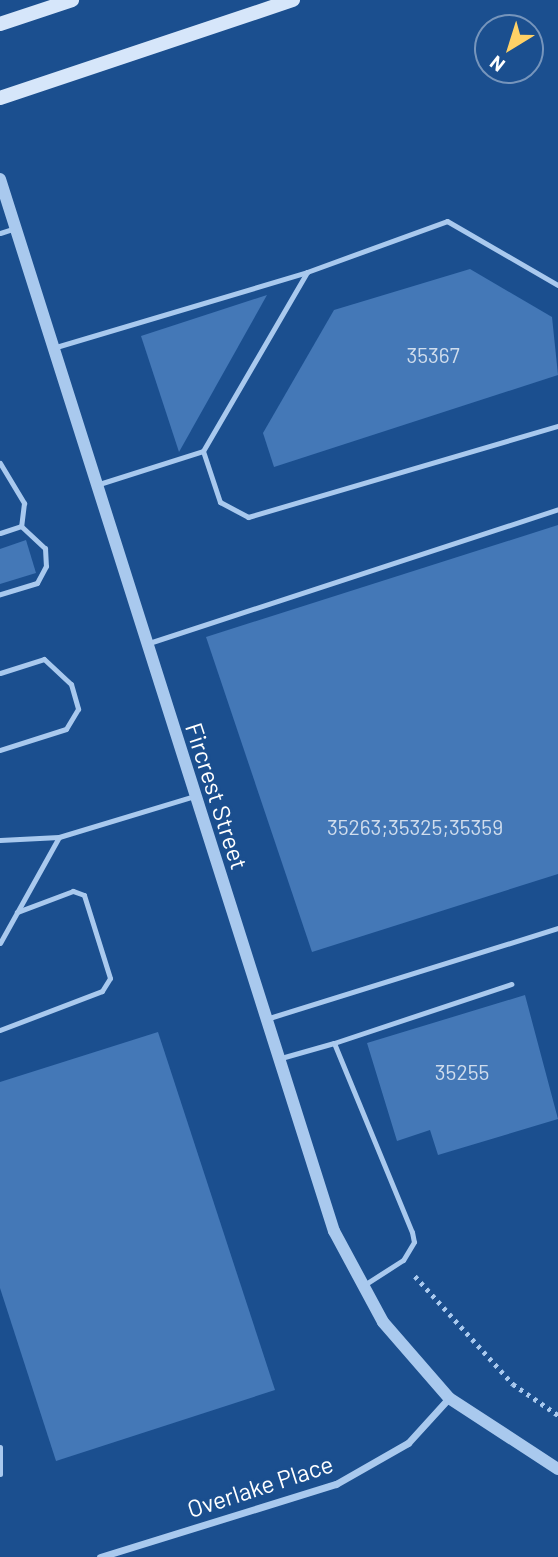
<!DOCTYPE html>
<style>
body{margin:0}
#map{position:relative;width:558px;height:1557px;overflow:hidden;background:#1b4f8f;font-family:Barlow,sans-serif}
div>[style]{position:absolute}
.building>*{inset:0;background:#4478b7}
.path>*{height:4.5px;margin-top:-2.25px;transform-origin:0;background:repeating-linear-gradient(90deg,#a9c9ee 0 3.5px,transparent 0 8.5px)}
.service>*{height:5px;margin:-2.5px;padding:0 2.5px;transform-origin:2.5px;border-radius:2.5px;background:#a9c9ee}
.minor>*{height:7px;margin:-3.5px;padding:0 3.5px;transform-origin:3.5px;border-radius:3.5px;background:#a9c9ee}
.tertiary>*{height:12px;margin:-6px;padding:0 6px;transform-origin:6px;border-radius:6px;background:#a9c9ee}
.secondary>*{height:14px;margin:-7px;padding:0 7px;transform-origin:7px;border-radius:7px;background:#d6e6fa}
span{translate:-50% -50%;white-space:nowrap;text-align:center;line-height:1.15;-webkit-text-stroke:6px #1b4f8f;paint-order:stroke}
.number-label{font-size:21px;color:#d0dded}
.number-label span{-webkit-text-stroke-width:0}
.street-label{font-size:24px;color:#fff}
.north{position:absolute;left:474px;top:14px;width:70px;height:70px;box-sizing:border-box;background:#1b4f8f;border:2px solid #7695bc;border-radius:50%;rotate:218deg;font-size:19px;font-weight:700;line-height:28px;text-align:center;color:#fff}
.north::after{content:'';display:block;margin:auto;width:24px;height:32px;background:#ffd166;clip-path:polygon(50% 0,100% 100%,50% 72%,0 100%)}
</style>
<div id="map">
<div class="building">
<div style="clip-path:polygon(470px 269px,552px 317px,558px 375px,274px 467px,263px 433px,334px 310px)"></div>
<div style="clip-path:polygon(267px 295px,179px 452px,141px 336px)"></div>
<div style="clip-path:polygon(558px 525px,558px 874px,312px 952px,206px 637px)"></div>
<div style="clip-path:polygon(26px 540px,36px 573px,0 584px,0 549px)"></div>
<div style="clip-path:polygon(525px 995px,558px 1119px,438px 1155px,430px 1130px,397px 1141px,367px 1043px)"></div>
<div style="clip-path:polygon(158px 1032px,275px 1390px,56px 1461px,0 1288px,0 1082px)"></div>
</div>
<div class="path">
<div style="left:415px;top:1276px;width:146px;rotate:47.8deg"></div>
<div style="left:513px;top:1384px;width:55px;rotate:34.6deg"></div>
</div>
<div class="service">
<div style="left:0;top:233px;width:16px;rotate:-18deg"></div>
<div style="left:56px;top:347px;width:262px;rotate:-16.6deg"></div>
<div style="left:203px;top:451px;width:54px;rotate:71.6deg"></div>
<div style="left:220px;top:502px;width:32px;rotate:28deg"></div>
<div style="left:248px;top:517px;width:323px;rotate:-16.4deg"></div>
<div style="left:0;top:463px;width:47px;rotate:59deg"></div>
<div style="left:24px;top:503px;width:23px;rotate:97deg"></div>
<div style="left:96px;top:485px;width:112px;rotate:-17.6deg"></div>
<div style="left:203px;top:451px;width:207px;rotate:-59.8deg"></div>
<div style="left:307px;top:272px;width:149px;rotate:-20deg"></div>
<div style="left:447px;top:221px;width:128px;rotate:30deg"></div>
<div style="left:0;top:533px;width:22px;rotate:-18deg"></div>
<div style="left:21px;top:526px;width:33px;rotate:43deg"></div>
<div style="left:45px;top:548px;width:18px;rotate:87deg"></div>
<div style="left:46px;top:566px;width:19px;rotate:118deg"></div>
<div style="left:37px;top:583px;width:39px;rotate:163deg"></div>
<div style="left:149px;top:643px;width:430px;rotate:-18.1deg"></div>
<div style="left:0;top:673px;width:46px;rotate:-17.7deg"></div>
<div style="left:44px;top:659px;width:37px;rotate:43deg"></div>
<div style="left:71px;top:684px;width:26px;rotate:74deg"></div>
<div style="left:78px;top:709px;width:23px;rotate:121deg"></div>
<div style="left:66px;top:729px;width:69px;rotate:162.3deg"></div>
<div style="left:0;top:840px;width:59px;rotate:-2.9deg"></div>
<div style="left:59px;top:837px;width:142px;rotate:-16.8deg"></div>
<div style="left:0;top:943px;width:121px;rotate:-60.9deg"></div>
<div style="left:266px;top:1019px;width:306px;rotate:-17.3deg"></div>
<div style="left:0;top:1030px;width:109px;rotate:-20.9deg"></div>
<div style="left:102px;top:991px;width:15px;rotate:-58deg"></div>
<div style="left:110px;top:978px;width:87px;rotate:-107.4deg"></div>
<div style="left:84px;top:895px;width:12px;rotate:-160deg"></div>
<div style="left:73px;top:891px;width:60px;rotate:159.4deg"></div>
<div style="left:334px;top:1043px;width:187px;rotate:-18.4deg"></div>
<div style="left:281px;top:1058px;width:55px;rotate:-15.8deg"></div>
<div style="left:334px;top:1043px;width:204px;rotate:67.6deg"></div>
<div style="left:412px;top:1232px;width:10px;rotate:79deg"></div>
<div style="left:414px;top:1242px;width:21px;rotate:121deg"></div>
<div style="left:403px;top:1260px;width:46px;rotate:147.3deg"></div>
<div style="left:0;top:1447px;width:27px;rotate:90deg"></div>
</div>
<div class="minor">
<div style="left:100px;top:1557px;width:247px;rotate:-17.2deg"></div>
<div style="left:336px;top:1484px;width:83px;rotate:-29.7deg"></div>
<div style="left:408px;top:1443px;width:61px;rotate:-47.7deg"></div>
</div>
<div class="tertiary">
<div style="left:0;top:179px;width:1104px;rotate:72.39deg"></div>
<div style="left:334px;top:1231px;width:103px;rotate:61.7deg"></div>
<div style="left:383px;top:1322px;width:101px;rotate:49deg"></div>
<div style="left:449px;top:1398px;width:130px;rotate:33.1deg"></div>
</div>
<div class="secondary">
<div style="left:0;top:24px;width:76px;rotate:-18.4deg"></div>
<div style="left:0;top:98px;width:309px;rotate:-18.5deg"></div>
</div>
<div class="number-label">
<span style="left:433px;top:355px">35367</span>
<span style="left:415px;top:827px">35263;35325;35359</span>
<span style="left:462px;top:1072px">35255</span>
</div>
<div class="street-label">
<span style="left:217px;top:796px;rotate:72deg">Fircrest Street</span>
<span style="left:260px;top:1486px;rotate:-18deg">Overlake Place</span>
</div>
<div class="north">N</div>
</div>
